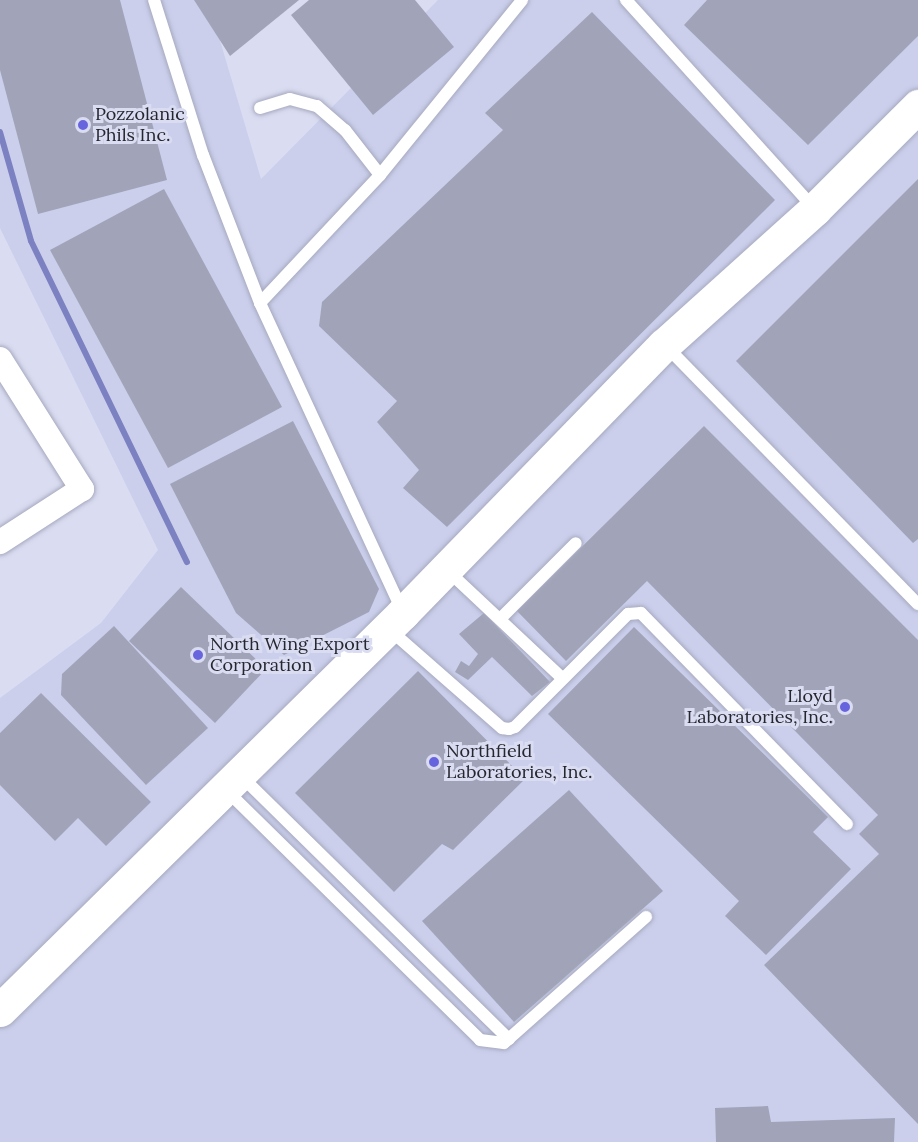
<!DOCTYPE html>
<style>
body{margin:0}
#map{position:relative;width:918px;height:1142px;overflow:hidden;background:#dadcf2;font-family:Lora,serif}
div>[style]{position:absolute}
.built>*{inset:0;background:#cbcfec}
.stream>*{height:6px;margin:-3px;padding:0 3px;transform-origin:3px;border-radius:3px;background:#7c81c2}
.building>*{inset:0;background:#a1a4b8}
.roads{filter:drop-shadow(0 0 2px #a6a9be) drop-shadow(0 0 2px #a6a9be)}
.lane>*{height:12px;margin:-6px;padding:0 6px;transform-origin:6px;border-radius:6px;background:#fff}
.street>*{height:24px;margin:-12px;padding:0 12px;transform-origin:12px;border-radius:12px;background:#fff}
.secondary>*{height:33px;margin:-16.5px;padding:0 16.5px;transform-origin:16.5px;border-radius:16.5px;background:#fff}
.dots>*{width:16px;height:16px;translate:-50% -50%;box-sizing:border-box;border:3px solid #dadcf2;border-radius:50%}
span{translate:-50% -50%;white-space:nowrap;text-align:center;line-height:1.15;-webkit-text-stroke:6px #dadcf2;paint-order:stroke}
.poi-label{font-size:18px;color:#25262e}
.left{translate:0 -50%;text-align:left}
.right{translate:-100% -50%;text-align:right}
</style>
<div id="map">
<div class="built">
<div style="clip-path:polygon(0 0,208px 0,261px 179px,438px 0,918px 0,918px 1142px,0 1142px,0 698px,101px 623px,158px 550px,0 228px)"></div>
</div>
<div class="stream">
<div style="left:0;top:132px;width:113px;rotate:74.1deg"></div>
<div style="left:31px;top:241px;width:357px;rotate:64.1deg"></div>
</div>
<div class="building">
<div style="clip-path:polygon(0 0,120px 0,167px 180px,38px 214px,0 70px)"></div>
<div style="clip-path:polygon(194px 0,299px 0,230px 56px)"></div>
<div style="clip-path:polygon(309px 0,415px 0,454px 47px,373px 115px,291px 15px)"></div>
<div style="clip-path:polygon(707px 0,918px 0,918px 36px,808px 145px,684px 25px)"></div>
<div style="clip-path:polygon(592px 12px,775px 200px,447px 527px,403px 488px,419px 470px,377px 422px,397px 401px,319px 326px,322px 302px,503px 130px,485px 113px)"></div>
<div style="clip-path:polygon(918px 179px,918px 539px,913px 543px,736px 361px)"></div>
<div style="clip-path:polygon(164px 189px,282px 407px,168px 468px,50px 250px)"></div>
<div style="clip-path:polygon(293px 421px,379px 589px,369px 612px,284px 655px,236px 613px,170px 484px)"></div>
<div style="clip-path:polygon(704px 426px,918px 640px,918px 1124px,764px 965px,879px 854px,859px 834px,878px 815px,647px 581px,566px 661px,517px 611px)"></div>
<div style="clip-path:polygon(181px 587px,266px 669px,215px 723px,129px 641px)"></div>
<div style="clip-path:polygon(484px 613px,550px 682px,532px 696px,492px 657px,468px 680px,455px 672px,461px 661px,469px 666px,478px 654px,459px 634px)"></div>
<div style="clip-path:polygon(114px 626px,208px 728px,146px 785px,61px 695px,62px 674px)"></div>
<div style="clip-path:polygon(634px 627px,828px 817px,813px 832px,851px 869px,766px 955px,725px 916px,739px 901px,548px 714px)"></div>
<div style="clip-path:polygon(418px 671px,525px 779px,453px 850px,442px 844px,394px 892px,295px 793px)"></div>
<div style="clip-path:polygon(41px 693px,151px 802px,106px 846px,78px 818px,55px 841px,0 785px,0 733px)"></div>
<div style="clip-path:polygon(569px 790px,663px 891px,514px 1022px,422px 921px)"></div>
<div style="clip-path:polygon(768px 1106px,771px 1122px,895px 1118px,894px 1142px,716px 1142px,715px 1108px)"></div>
</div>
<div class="roads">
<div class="lane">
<div style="left:154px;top:0;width:163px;rotate:72.5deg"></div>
<div style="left:203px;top:155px;width:159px;rotate:68.9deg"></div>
<div style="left:260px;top:303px;width:338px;rotate:65.2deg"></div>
<div style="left:626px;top:0;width:280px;rotate:47.9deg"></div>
<div style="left:260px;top:108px;width:31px;rotate:-17deg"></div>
<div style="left:290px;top:99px;width:28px;rotate:15deg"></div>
<div style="left:317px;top:106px;width:37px;rotate:41deg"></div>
<div style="left:345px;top:130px;width:57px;rotate:52.1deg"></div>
<div style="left:260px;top:303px;width:175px;rotate:-46.8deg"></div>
<div style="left:380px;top:175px;width:225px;rotate:-50.9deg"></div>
<div style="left:665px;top:345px;width:362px;rotate:45.7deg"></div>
<div style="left:447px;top:570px;width:158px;rotate:43.2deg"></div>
<div style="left:500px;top:619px;width:107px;rotate:-45deg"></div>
<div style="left:390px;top:630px;width:149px;rotate:41.2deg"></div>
<div style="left:502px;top:728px;width:7px;rotate:8deg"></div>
<div style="left:509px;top:729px;width:6px;rotate:-18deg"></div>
<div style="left:515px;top:727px;width:160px;rotate:-45deg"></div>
<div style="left:628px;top:614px;width:13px;rotate:-4deg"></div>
<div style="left:641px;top:613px;width:295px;rotate:45.7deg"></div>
<div style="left:240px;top:775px;width:377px;rotate:44.5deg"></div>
<div style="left:225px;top:789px;width:358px;rotate:44.5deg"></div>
<div style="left:480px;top:1040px;width:24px;rotate:7deg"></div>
<div style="left:504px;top:1043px;width:190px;rotate:-41.6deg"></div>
</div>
<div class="street">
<div style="left:0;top:359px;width:154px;rotate:57.8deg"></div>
<div style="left:82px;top:489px;width:98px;rotate:147.1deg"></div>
</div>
<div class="secondary">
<div style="left:0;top:1010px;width:566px;rotate:-44.57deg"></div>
<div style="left:403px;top:613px;width:374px;rotate:-45.8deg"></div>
<div style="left:664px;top:345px;width:203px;rotate:-42deg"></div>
<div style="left:815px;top:209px;width:146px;rotate:-45deg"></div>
</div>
</div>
<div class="dots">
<div style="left:83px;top:125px;background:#6765de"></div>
<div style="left:198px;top:655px;background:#6765de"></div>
<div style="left:845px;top:707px;background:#6765de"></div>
<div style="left:434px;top:762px;background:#6765de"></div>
</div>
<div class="poi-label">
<span class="left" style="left:95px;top:125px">Pozzolanic<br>Phils Inc.</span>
<span class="left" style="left:210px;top:655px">North Wing Export<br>Corporation</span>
<span class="right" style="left:833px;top:707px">Lloyd<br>Laboratories, Inc.</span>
<span class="left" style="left:446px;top:762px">Northfield<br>Laboratories, Inc.</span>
</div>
</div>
